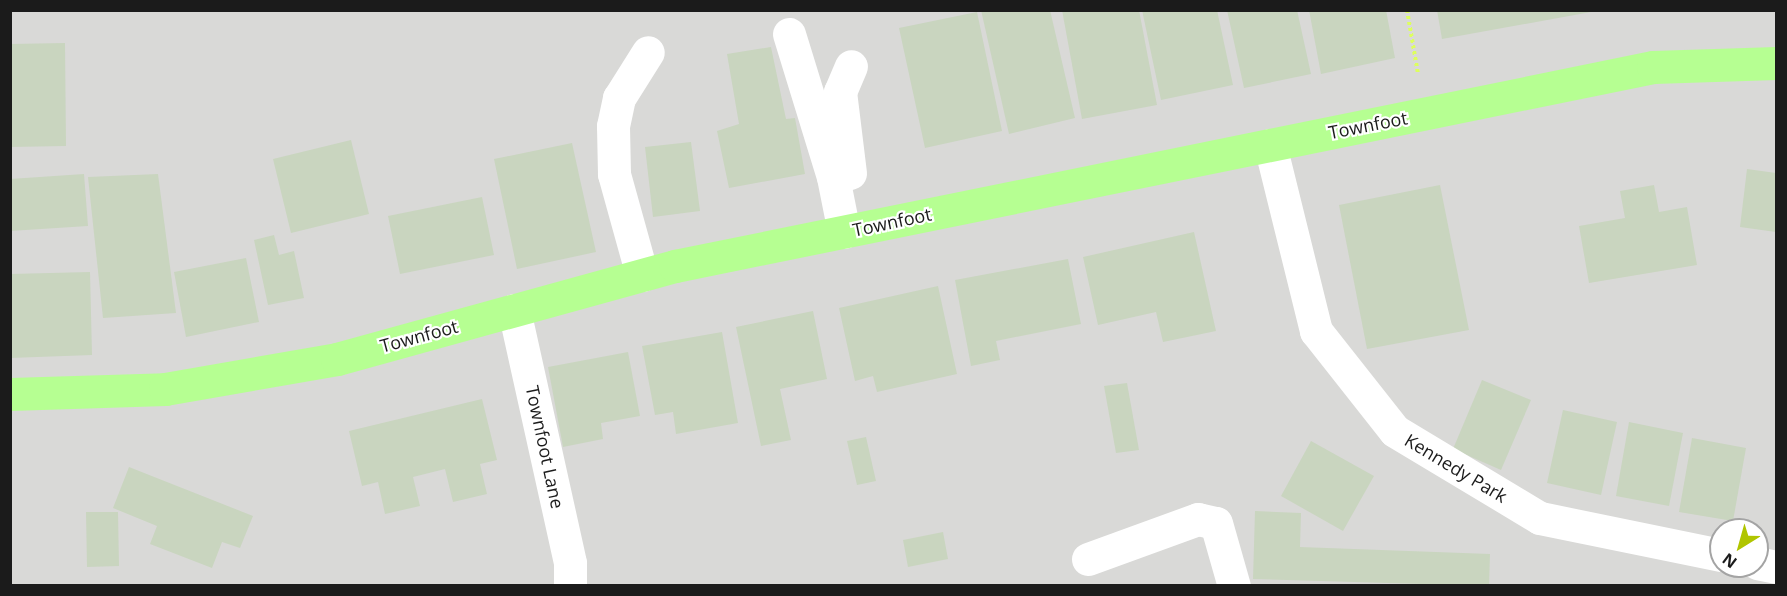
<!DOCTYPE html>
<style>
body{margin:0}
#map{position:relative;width:1787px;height:596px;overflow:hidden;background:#e2eedf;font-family:"Open Sans",sans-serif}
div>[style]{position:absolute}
.residential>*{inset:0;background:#d9d9d7}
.building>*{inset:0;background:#c9d5bf}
.path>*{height:4px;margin-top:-2px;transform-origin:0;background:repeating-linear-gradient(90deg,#ddff5e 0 3px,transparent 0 6px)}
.minor>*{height:33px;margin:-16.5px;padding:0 16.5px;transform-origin:16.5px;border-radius:16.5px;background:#fff}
.major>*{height:33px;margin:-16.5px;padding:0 16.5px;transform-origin:16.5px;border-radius:16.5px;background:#b6ff92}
span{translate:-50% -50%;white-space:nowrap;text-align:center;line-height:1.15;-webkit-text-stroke:4.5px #fff;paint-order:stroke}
.street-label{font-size:18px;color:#1b1b1b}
.frame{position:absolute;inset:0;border:12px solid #1b1b1b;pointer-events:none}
.north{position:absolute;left:1709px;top:518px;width:60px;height:60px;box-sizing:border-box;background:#fff;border:2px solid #a4a4a4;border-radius:50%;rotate:217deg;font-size:16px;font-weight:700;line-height:24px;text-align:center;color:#1b1b1b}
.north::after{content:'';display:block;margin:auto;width:21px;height:27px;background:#b0c500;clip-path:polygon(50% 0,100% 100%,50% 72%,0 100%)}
</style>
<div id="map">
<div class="residential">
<div style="clip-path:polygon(evenodd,10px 11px,1776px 11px,1776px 585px,11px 585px,10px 11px,1721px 530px,1757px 530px,1757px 566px,1721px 566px,1721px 530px)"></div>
</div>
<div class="building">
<div style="clip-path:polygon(981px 10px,1050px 10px,1075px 118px,1009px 134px)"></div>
<div style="clip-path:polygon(1062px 10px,1139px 10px,1157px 105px,1082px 119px)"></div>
<div style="clip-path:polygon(1142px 10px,1217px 10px,1233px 85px,1161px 100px)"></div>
<div style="clip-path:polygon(1227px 10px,1297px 10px,1311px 74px,1244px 88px)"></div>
<div style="clip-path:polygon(1309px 10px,1386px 10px,1395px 58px,1321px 74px)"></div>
<div style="clip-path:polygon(1437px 10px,1591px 10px,1591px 12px,1442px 39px)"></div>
<div style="clip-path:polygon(977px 12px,1002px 131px,925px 148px,899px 28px)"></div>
<div style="clip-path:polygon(65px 43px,66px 146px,10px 147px,10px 44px)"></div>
<div style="clip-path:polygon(771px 47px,786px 119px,795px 118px,805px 174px,729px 188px,717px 131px,739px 124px,727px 54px)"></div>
<div style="clip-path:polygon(351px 140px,369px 214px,291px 233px,273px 159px)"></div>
<div style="clip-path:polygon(691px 142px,700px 211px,653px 217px,645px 147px)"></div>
<div style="clip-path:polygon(572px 143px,596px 252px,517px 269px,494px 159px)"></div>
<div style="clip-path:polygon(1747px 169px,1776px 173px,1776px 232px,1740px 227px)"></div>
<div style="clip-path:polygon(84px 174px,88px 226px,10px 231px,10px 179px)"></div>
<div style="clip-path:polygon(158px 174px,176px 313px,103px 318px,88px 177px)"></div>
<div style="clip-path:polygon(1440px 185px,1469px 330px,1367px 349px,1339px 205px)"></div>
<div style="clip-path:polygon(1654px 185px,1659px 212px,1687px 207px,1697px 265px,1589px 283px,1579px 226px,1625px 218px,1620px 191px)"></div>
<div style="clip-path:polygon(482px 197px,494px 255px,400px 274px,388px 216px)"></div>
<div style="clip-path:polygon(1194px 232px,1216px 331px,1163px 342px,1156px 312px,1098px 325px,1083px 257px)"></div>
<div style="clip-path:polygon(274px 235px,279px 255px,294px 251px,304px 298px,268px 305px,254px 240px)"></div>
<div style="clip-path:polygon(246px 258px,259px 322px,186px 337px,174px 272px)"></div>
<div style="clip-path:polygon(1068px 259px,1081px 324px,996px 341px,1000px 360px,971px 366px,955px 280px)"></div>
<div style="clip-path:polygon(90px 272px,92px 355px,10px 358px,10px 274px)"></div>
<div style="clip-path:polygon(938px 286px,957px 374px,877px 392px,873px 376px,855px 381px,839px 308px)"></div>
<div style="clip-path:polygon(813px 311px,827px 379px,780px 389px,791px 440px,761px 446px,736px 327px)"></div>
<div style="clip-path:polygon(722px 332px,738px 423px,676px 434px,673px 412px,655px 415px,642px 346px)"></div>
<div style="clip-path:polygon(628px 352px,640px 416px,601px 423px,603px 439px,563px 447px,548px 367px)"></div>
<div style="clip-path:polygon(1482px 380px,1531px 400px,1501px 470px,1453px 449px)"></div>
<div style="clip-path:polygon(1127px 383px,1139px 450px,1116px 453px,1104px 386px)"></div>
<div style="clip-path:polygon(482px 399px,497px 460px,480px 464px,487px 494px,453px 502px,445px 469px,413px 477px,420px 506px,385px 514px,378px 482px,362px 486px,349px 431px)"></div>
<div style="clip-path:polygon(1563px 410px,1617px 422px,1601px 495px,1547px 483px)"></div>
<div style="clip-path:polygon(1629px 422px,1683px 433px,1669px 506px,1616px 496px)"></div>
<div style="clip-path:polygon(866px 437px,876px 481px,857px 485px,847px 441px)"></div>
<div style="clip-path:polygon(1692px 438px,1746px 448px,1733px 521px,1679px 512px)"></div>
<div style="clip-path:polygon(1311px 441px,1374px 476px,1343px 531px,1281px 496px)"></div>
<div style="clip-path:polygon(129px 467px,253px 516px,240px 548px,222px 542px,212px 568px,150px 544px,157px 526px,113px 508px)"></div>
<div style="clip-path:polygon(1255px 511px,1301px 513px,1300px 547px,1490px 554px,1489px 586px,1253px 579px)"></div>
<div style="clip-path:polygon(86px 512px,118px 512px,119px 566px,87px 567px)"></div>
<div style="clip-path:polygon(943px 532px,948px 559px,908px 567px,903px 540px)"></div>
</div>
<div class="path">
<div style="left:1407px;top:10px;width:65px;rotate:80.2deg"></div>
</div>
<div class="minor">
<div style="left:789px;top:34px;width:150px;rotate:72.9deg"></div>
<div style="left:833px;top:177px;width:56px;rotate:78.7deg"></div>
<div style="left:1270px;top:145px;width:192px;rotate:76.1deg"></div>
<div style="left:1316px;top:331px;width:127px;rotate:51.7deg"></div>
<div style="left:1395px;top:431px;width:169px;rotate:31deg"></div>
<div style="left:1540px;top:518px;width:185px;rotate:11.6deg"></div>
<div style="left:850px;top:173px;width:82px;rotate:-97deg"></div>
<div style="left:840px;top:92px;width:28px;rotate:-67deg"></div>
<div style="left:642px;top:275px;width:105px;rotate:-105.5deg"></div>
<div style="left:614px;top:174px;width:48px;rotate:-91.2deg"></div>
<div style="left:613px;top:126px;width:29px;rotate:-78deg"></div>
<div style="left:619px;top:98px;width:54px;rotate:-57.8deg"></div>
<div style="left:514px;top:310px;width:259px;rotate:77.5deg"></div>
<div style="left:570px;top:563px;width:23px;rotate:90deg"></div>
<div style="left:1088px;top:559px;width:117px;rotate:-20deg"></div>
<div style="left:1198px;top:519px;width:18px;rotate:13deg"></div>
<div style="left:1216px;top:523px;width:66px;rotate:74.1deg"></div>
<div style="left:1757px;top:563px;width:19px;rotate:12deg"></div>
</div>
<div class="major">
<div style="left:10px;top:394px;width:155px;rotate:-1.8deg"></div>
<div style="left:165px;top:389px;width:175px;rotate:-9.9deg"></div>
<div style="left:337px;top:359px;width:351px;rotate:-15.4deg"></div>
<div style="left:675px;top:266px;width:998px;rotate:-11.5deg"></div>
<div style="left:1653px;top:67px;width:123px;rotate:-1.9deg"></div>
</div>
<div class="street-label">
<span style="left:1368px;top:125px;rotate:-11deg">Townfoot</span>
<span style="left:892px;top:222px;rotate:-12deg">Townfoot</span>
<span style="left:419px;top:336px;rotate:-15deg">Townfoot</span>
<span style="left:545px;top:447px;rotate:78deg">Townfoot Lane</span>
<span style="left:1456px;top:468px;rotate:31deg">Kennedy Park</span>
</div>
<div class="frame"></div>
<div class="north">N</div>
</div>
